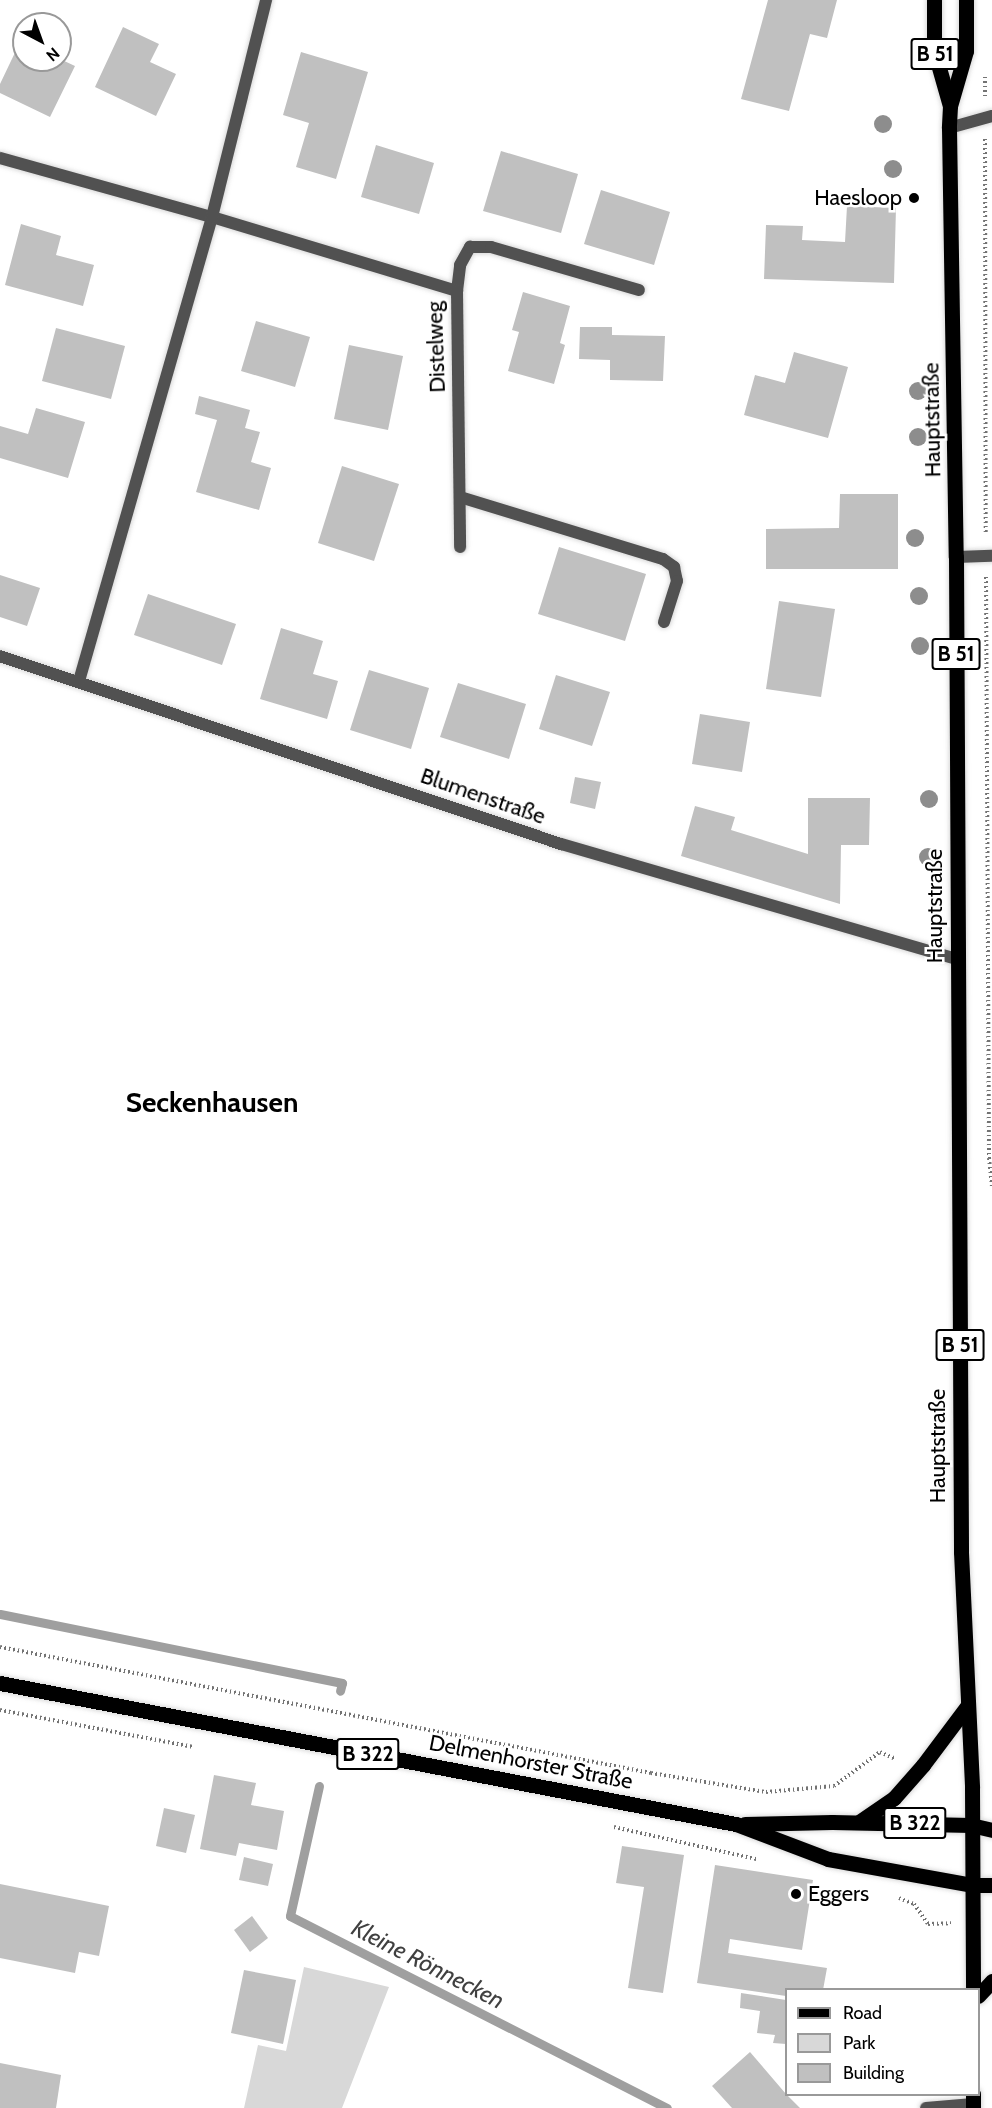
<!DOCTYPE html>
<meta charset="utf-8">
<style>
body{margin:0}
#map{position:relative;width:992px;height:2108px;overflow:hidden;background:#fff;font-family:Cabin,sans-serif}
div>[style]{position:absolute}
.green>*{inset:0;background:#d8d8d8}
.stream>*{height:9px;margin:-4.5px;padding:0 4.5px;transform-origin:4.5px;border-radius:4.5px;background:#9f9f9f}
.building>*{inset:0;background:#c0c0c0}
.path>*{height:4px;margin-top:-2px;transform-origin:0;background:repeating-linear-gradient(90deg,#737373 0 1.5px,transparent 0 4.5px)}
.roads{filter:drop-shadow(0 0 2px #dbdbdb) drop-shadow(0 0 2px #dbdbdb)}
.service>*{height:12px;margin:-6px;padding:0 6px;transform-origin:6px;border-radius:6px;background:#515151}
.minor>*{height:12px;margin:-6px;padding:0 6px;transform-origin:6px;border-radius:6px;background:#515151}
.primary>*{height:15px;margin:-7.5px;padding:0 7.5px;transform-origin:7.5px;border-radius:7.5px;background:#000}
.trees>*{width:18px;height:18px;margin:-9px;border-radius:50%;background:#8d8d8d}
.dots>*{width:16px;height:16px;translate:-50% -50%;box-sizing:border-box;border:3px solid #fff;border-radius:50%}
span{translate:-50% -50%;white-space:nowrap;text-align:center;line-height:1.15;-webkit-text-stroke:5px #fff;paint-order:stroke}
.shield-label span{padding:2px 4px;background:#fff;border:2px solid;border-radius:4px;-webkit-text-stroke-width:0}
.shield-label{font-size:21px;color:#000;font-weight:700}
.poi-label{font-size:22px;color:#000}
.right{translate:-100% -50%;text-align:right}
.left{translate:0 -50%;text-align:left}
.street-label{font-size:22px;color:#000}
.water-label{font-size:24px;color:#404040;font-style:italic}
.district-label{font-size:28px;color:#000;font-weight:700}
.legend{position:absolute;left:785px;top:1988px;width:195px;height:108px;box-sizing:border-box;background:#fff;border:2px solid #999;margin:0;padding:8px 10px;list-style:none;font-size:18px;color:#000}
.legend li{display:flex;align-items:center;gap:12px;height:30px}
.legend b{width:30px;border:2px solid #999}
.north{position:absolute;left:12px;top:12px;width:60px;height:60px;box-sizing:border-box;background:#fff;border:2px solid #999;border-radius:50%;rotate:139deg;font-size:16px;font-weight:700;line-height:24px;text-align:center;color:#000}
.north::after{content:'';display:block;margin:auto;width:21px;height:27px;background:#000;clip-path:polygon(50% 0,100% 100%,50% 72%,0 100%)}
</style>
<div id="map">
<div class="green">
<div style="clip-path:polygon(304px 1967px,389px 1987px,342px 2108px,244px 2108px,258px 2045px,286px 2051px)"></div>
</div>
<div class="stream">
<div style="left:0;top:1614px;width:349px;rotate:11.4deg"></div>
<div style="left:342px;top:1683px;width:8px;rotate:104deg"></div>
<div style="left:319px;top:1786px;width:133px;rotate:102.6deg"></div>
<div style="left:290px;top:1916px;width:423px;rotate:27deg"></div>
</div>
<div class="building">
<div style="clip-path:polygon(768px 0,837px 0,827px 38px,810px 34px,789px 111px,741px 99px)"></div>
<div style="clip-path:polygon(123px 27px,159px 44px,150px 62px,176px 74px,156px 116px,95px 87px)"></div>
<div style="clip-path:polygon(21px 40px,24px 41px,24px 60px,60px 59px,75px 66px,50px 117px,0 93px,0 84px)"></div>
<div style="clip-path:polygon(301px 52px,368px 72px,336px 179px,296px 167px,309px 123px,283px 115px)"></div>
<div style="clip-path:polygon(376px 145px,434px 163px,419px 214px,361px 197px)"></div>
<div style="clip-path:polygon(501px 151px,578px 174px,561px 233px,483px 211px)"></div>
<div style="clip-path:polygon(601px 190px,670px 212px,654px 265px,584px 244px)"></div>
<div style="clip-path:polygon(847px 206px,896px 208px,894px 283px,764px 279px,766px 225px,803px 226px,802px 240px,845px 242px)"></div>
<div style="clip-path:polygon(21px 224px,61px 236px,56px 255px,94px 265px,83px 306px,5px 285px)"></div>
<div style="clip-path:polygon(523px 292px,570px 306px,560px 343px,565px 345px,554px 384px,508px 371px,519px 332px,512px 330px)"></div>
<div style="clip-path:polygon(256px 321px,310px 337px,295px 387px,241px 371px)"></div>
<div style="clip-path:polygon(580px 327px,612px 327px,612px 335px,665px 336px,663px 381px,610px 380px,610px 360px,579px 359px)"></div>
<div style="clip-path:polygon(56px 328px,125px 346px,111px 399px,42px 381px)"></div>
<div style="clip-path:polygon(349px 345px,403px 356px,388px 430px,334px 419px)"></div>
<div style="clip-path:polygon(794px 352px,848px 367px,828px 438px,744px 415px,755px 375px,785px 383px)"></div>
<div style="clip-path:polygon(199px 396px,250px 410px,245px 428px,260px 432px,251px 462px,271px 468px,259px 510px,196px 492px,217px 420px,195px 414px)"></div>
<div style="clip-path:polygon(36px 408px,85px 422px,68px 478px,0 458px,0 426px,28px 434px)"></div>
<div style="clip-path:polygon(342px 466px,399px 484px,374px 561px,318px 543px)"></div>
<div style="clip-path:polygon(840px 494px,898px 494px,898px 569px,766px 569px,766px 529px,839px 528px)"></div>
<div style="clip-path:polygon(559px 547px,646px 574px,625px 641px,538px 614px)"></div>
<div style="clip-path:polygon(0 575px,40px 588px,27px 626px,0 617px)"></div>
<div style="clip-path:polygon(148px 594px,236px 624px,222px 665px,134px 635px)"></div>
<div style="clip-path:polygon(779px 601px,835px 609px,821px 697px,766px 689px)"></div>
<div style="clip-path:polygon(281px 628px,323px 641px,313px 674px,338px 681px,327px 719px,260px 699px)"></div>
<div style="clip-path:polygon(369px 670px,429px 688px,411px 749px,350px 730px)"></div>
<div style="clip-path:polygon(556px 675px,610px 692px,592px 746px,539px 729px)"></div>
<div style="clip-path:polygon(458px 683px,526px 704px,509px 759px,440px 737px)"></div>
<div style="clip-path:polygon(700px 714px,750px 722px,742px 772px,692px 764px)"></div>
<div style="clip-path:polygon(575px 777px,601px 782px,595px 809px,570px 803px)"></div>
<div style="clip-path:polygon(808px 798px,870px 798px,869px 845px,841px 845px,840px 904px,681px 856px,695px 806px,735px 817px,731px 830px,808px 854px)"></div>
<div style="clip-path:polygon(214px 1775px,256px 1783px,251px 1805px,284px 1811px,277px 1850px,239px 1843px,236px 1856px,200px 1849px)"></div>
<div style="clip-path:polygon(164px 1808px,195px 1815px,186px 1853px,156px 1846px)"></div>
<div style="clip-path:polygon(622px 1846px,684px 1855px,663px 1993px,628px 1988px,644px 1887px,616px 1883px)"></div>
<div style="clip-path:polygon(244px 1857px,273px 1864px,268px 1886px,239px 1880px)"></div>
<div style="clip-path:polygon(715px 1865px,813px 1880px,802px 1950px,730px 1939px,728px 1953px,827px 1968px,823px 1990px,786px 1990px,786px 1996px,697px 1983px)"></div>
<div style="clip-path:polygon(0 1884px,109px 1906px,99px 1956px,79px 1952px,75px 1973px,0 1958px)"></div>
<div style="clip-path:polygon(252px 1916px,268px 1938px,250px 1952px,234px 1930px)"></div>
<div style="clip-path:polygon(244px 1970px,296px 1980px,283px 2044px,231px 2033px)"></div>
<div style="clip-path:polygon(741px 1993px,786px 2000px,786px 2044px,773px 2043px,775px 2035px,757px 2033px,760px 2011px,740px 2008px)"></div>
<div style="clip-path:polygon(750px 2052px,786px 2094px,800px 2108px,732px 2108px,712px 2086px)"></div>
<div style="clip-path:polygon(0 2063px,61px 2075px,56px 2108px,0 2108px)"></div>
</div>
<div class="path">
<div style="left:985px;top:96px;width:20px;rotate:-90deg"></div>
<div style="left:985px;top:139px;width:395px;rotate:89.9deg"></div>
<div style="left:986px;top:577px;width:581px;rotate:89.7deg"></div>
<div style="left:989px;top:1158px;width:30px;rotate:84deg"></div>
<div style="left:0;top:1647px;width:663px;rotate:10.95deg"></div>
<div style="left:651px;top:1773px;width:117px;rotate:9.4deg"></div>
<div style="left:766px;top:1792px;width:68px;rotate:-5deg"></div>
<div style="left:834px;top:1786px;width:57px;rotate:-36.5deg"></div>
<div style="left:880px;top:1752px;width:17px;rotate:24deg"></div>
<div style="left:0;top:1710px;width:197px;rotate:10.8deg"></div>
<div style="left:614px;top:1827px;width:146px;rotate:12.7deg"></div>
<div style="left:899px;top:1898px;width:16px;rotate:22deg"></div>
<div style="left:914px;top:1904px;width:24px;rotate:55deg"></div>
<div style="left:928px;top:1924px;width:23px;rotate:-2deg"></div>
</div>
<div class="roads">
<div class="service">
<div style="left:949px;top:128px;width:45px;rotate:-15.6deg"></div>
<div style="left:457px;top:291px;width:26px;rotate:-83deg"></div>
<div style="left:460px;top:265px;width:21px;rotate:-61deg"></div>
<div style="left:470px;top:247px;width:21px"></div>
<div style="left:491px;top:247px;width:154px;rotate:16.2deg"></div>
<div style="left:460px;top:497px;width:212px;rotate:17deg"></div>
<div style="left:663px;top:559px;width:14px;rotate:36deg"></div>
<div style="left:674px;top:567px;width:14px;rotate:78deg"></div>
<div style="left:677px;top:581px;width:43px;rotate:107.6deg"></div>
<div style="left:956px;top:557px;width:36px;rotate:-2deg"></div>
</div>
<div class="minor">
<div style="left:0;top:158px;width:220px;rotate:15.6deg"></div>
<div style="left:212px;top:217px;width:256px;rotate:16.8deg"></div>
<div style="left:457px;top:291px;width:256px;rotate:89.3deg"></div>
<div style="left:0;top:656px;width:592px;rotate:18.53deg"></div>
<div style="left:561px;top:844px;width:413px;rotate:16.2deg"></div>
<div style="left:79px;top:681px;width:483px;rotate:-74deg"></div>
<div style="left:212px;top:217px;width:224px;rotate:-76deg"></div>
<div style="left:926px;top:2108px;width:47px;rotate:-4.9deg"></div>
</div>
<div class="primary">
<div style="left:934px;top:0;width:50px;rotate:90deg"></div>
<div style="left:934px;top:50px;width:58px;rotate:74.1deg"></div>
<div style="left:966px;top:0;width:51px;rotate:90deg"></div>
<div style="left:966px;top:51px;width:57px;rotate:106.2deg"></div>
<div style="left:950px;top:106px;width:22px;rotate:93deg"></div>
<div style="left:949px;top:128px;width:429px;rotate:89.1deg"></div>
<div style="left:956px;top:557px;width:995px;rotate:89.71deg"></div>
<div style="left:961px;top:1552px;width:236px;rotate:87.3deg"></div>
<div style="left:972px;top:1788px;width:202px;rotate:89.7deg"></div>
<div style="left:0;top:1683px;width:749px;rotate:10.85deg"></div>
<div style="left:736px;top:1824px;width:98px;rotate:20.8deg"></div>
<div style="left:828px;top:1859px;width:146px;rotate:10.2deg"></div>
<div style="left:972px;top:1885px;width:20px"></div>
<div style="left:859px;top:1822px;width:42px;rotate:-34.4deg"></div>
<div style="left:894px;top:1798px;width:44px;rotate:-48.7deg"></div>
<div style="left:923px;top:1765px;width:75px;rotate:-53.1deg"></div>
<div style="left:745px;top:1824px;width:87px;rotate:-1.3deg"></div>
<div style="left:832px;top:1822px;width:139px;rotate:1.2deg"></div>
<div style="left:971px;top:1825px;width:22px;rotate:13deg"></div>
<div style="left:978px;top:1996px;width:21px;rotate:-47deg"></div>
<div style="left:973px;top:2108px;width:14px;rotate:-90deg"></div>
</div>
</div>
<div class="trees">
<div style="left:883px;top:124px"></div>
<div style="left:893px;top:169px"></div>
<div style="left:918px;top:391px"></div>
<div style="left:918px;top:437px"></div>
<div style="left:915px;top:538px"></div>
<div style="left:919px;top:596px"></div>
<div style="left:920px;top:646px"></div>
<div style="left:929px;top:799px"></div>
<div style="left:928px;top:857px"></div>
</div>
<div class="dots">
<div style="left:914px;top:198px;background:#000"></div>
<div style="left:796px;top:1894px;background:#000"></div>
</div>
<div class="shield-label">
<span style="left:935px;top:54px">B 51</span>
<span style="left:956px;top:654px">B 51</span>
<span style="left:960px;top:1345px">B 51</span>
<span style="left:368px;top:1754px">B 322</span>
<span style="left:915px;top:1823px">B 322</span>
</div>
<div class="poi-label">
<span class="right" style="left:902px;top:198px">Haesloop</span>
<span class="left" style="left:808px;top:1894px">Eggers</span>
</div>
<div class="street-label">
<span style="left:436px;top:347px;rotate:-92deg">Distelweg</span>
<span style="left:932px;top:420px;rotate:-91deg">Hauptstraße</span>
<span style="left:483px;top:796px;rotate:19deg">Blumenstraße</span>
<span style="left:935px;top:906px;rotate:-90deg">Hauptstraße</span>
<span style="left:938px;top:1446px;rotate:-90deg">Hauptstraße</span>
<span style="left:531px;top:1762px;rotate:11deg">Delmenhorster Straße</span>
</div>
<div class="water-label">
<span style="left:428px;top:1964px;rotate:27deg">Kleine Rönnecken</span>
</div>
<div class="district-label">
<span style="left:212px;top:1102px">Seckenhausen</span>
</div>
<ul class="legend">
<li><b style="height:8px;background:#000"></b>Road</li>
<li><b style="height:16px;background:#d8d8d8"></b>Park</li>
<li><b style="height:16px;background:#c0c0c0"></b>Building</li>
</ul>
<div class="north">N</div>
</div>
